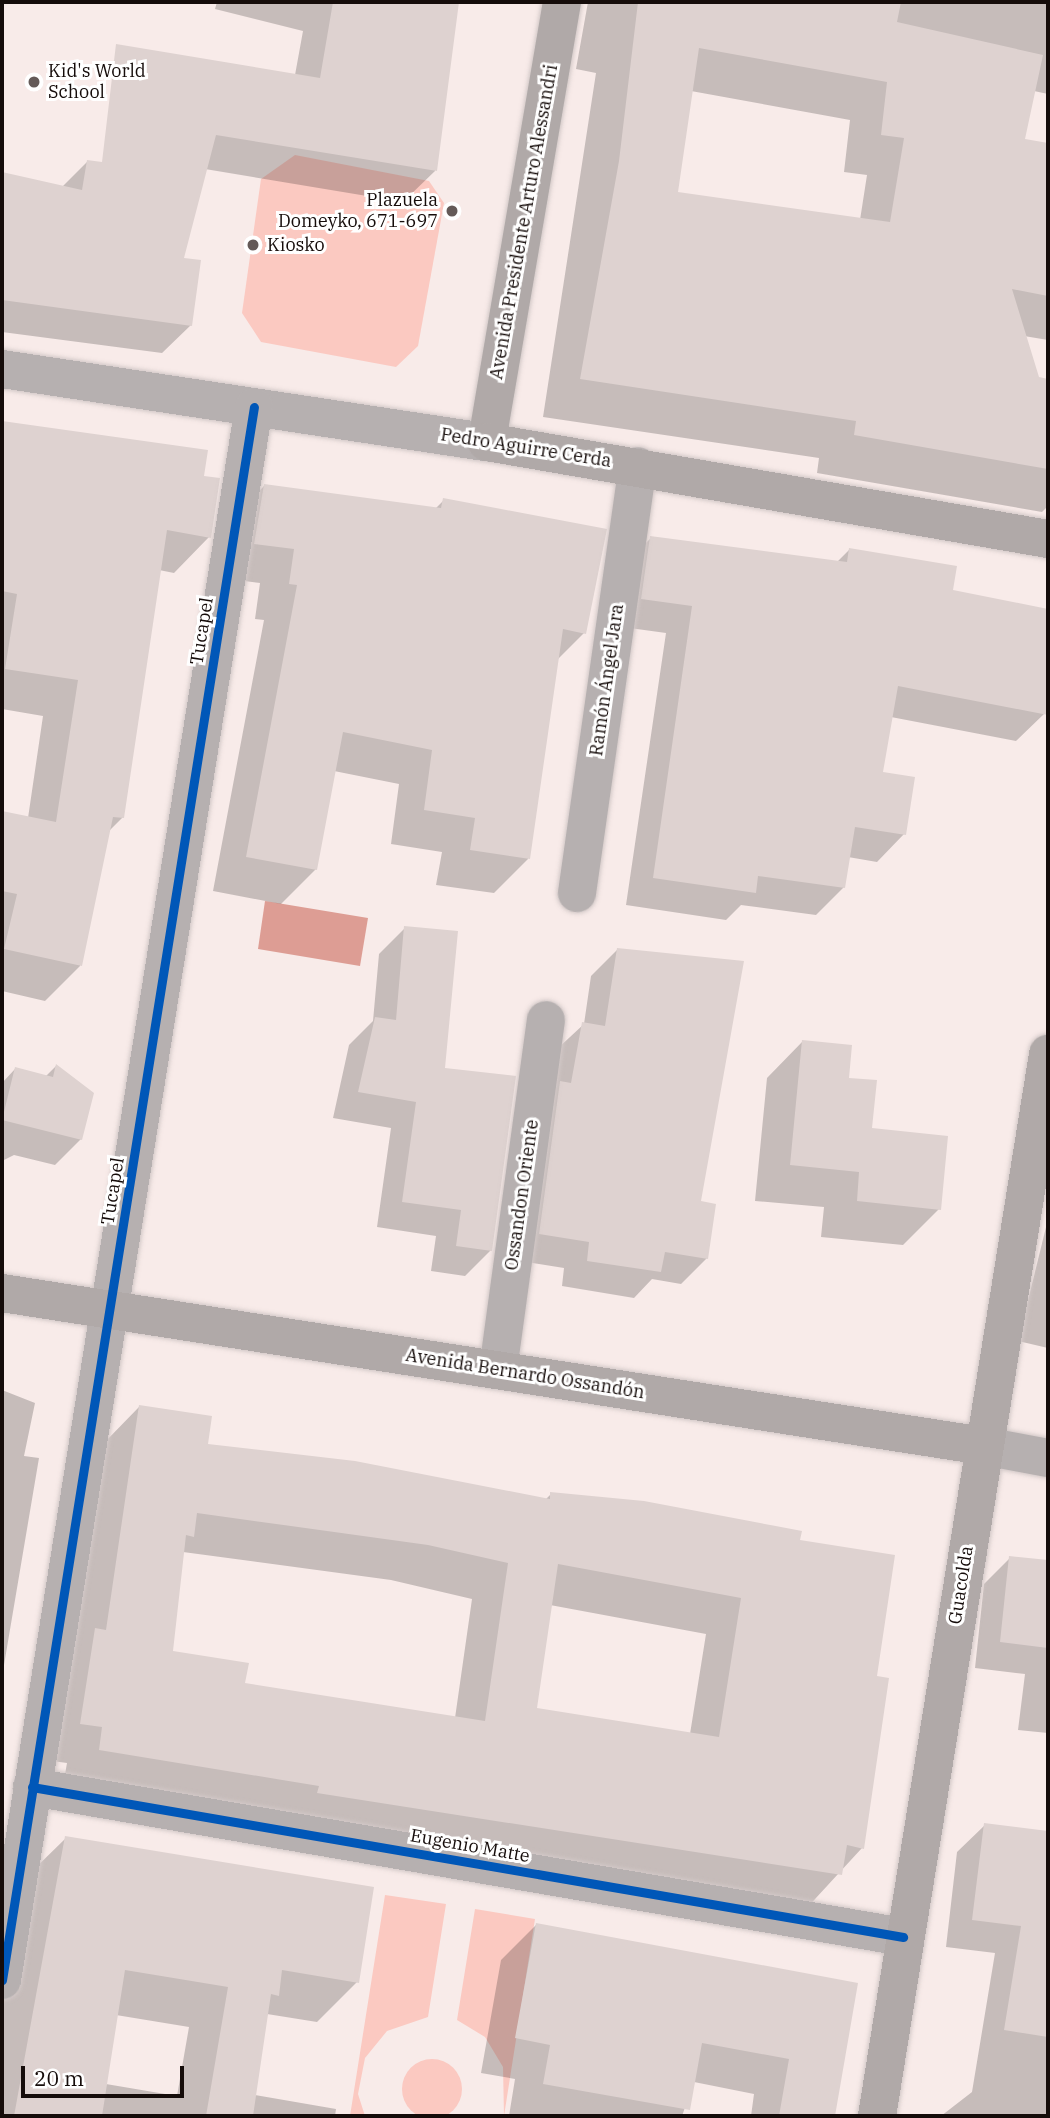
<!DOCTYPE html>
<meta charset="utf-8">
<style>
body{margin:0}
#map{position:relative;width:1050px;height:2118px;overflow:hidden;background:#f8ebe9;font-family:"IBM Plex Serif",serif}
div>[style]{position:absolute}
.green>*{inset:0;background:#fbc9c1}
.round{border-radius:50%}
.water>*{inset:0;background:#dd9d94}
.shadow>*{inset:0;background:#0003}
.building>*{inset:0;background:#ded2d0}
.roads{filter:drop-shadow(0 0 2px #d2c8c7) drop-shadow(0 0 2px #d2c8c7)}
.minor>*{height:38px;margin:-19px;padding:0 19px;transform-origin:19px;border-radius:19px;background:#b6b0b0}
.major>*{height:38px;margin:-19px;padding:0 19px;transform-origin:19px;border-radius:19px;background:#b0a9a8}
.cycleway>*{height:9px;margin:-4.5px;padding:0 4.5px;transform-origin:4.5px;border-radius:4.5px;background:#0057b8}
.dots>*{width:19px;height:19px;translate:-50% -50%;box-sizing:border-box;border:4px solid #fff;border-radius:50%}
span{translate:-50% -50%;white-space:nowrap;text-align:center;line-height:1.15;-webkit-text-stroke:6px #fff;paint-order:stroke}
.poi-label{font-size:18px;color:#150c0a}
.left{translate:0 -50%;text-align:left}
.right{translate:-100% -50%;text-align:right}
.street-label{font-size:18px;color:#150c0a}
.frame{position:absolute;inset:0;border:4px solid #150c0a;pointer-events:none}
.scale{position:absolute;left:21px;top:2066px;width:163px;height:32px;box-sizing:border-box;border:4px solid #150c0a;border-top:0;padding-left:9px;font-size:21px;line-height:24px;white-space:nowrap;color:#150c0a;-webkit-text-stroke:5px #fff;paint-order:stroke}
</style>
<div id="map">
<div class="green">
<div style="clip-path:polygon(295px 155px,429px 181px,444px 203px,418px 346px,396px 367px,261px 342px,242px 313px,261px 179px)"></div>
<div style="clip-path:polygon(385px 1895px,446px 1904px,428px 2017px,387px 2031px,365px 2058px,358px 2094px,365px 2116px,350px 2116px)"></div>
<div style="clip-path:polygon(475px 1909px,535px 1919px,504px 2116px,503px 2067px,485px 2037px,457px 2020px)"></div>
<div class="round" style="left:402px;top:2059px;width:60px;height:60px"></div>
</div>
<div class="water">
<div style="clip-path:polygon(265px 901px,368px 918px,360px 966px,258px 949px)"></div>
</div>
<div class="shadow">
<div style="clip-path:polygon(217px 2px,457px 2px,435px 171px,403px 202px,175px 164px,295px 75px,303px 31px,215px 9px)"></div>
<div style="clip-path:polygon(evenodd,588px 2px,1048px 2px,1048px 94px,1034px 91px,1023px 141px,1048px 145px,1048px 340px,1024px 336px,1038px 379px,1048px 381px,1048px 506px,1042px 512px,817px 473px,819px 458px,543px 417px,596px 73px,576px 69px,588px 2px,691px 91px,850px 120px,844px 172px,867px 175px,860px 220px,676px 194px,691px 91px)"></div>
<div style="clip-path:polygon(87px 162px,182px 259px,191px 325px,162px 353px,2px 332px,2px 174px,62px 187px)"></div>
<div style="clip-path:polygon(2px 423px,206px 452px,202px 477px,209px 537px,174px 573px,159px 570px,123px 817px,109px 831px,80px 966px,45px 1001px,2px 991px,2px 814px,28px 818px,43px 716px,2px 709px)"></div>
<div style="clip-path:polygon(264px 486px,435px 509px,444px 500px,584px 633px,557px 660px,528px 859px,494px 893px,436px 885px,442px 852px,391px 844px,399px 784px,334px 771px,316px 869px,281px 904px,213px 891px,264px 620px,255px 619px,260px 583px,221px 578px,230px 521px)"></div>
<div style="clip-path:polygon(651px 538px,837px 562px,849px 550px,951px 592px,1048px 610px,1044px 714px,1016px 741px,891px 717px,881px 773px,904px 834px,877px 862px,848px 857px,844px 887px,816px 915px,741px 905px,726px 920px,626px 905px,666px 633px,615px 626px,623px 565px)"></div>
<div style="clip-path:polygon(405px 928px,491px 1250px,465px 1276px,431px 1271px,436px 1236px,377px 1227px,391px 1128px,333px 1118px,349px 1045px,373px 1021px,379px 954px)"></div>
<div style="clip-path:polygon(617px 950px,699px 1203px,707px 1258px,681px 1284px,652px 1279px,634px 1298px,562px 1286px,564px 1268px,514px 1260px,556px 1050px,584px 1024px,591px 976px)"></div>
<div style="clip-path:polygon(803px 1041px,847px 1079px,870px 1130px,939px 1209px,903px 1245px,821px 1237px,824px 1207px,755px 1201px,767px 1078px)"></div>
<div style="clip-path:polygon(56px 1066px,81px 1139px,55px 1165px,14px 1155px,2px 1161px,2px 1083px,15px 1069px,45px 1077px)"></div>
<div style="clip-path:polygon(1048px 1219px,1048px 1348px,1018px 1341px)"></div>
<div style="clip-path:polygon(2px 1390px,35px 1403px,24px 1456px,39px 1458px,2px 1677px)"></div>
<div style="clip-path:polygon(evenodd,139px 1407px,206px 1445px,545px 1500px,551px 1494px,798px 1542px,875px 1677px,862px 1848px,804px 1911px,63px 1786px,67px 1763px,45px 1760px,103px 1444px,139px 1407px,183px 1552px,391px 1580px,472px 1599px,455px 1718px,243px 1684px,172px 1653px,183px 1552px,139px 1407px,550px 1605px,706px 1634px,690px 1734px,535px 1709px,550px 1605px)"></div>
<div style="clip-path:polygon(1010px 1558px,1048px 1563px,1048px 1733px,1018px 1730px,1025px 1674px,975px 1668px,984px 1584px)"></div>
<div style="clip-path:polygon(985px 1825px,1048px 1832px,1048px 2116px,941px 2116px,972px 2092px,995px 1953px,946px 1947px,957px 1852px)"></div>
<div style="clip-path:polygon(evenodd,66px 1838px,357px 1982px,317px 2022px,267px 2014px,255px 2095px,336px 2109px,335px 2116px,2px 2116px,2px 2008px,25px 1878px,66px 1838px,116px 2015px,189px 2027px,177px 2096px,106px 2084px,116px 2015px)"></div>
<div style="clip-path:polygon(536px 1925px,856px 1984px,833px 2116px,751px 2116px,754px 2094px,694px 2082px,682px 2116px,509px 2116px,515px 2079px,481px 2073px,501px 1960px)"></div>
</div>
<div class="building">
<div style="clip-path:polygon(333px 2px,459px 2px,437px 171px,216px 135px,184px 258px,201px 260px,192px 326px,2px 300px,2px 172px,82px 190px,87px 160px,102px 162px,116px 44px,320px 78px)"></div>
<div style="clip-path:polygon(evenodd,638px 2px,901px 2px,897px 22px,1043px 55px,1025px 139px,1048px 143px,1048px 296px,1012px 289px,1039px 377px,1048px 379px,1048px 469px,854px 435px,856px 421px,580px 379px,619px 161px,638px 2px,699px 48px,887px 82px,881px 135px,904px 138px,890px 222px,678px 192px,699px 48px)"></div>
<div style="clip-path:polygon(2px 421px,208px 450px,204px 476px,220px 478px,211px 538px,167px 530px,124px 818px,113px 817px,82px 966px,4px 949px,17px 894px,2px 891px,2px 811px,56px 822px,78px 680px,5px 669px,17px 594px,2px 591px)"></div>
<div style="clip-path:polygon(264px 484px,441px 508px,443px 498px,607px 529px,586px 634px,563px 629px,530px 859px,470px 850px,475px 818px,424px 810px,432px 750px,343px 732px,317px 870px,246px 857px,297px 585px,289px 584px,294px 549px,254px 544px)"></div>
<div style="clip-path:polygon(650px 536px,847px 562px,849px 548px,957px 566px,953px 590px,1048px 609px,1048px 715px,898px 686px,883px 772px,915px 777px,906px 835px,855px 827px,845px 888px,758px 876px,756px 893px,653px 878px,692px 606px,641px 599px)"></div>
<div style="clip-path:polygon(404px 926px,458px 931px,445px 1068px,516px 1076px,492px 1251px,456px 1246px,461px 1210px,402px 1202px,416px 1102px,358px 1092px,375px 1017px,396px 1020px)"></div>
<div style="clip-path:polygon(617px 948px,744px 961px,701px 1201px,716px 1204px,708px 1259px,665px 1252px,661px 1272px,587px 1261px,589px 1242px,539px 1234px,560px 1081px,571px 1083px,582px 1022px,605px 1026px)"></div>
<div style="clip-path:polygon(802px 1040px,852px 1045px,849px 1078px,877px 1080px,872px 1128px,948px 1136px,941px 1210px,857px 1201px,859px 1172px,790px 1165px)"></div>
<div style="clip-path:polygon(56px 1064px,94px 1093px,82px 1140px,2px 1120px,15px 1067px,53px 1077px)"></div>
<div style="clip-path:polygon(evenodd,139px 1405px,212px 1416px,208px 1444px,355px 1461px,550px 1499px,550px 1492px,644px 1501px,802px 1531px,800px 1540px,895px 1555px,877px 1676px,889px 1678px,864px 1849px,847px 1845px,842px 1875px,317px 1793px,319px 1786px,99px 1750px,102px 1727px,80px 1724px,95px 1628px,106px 1630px,139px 1405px,197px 1513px,428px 1545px,508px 1563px,485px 1721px,245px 1683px,249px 1663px,173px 1651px,186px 1535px,194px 1537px,197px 1513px,139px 1405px,558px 1564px,741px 1598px,719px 1737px,537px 1708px,558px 1564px)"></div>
<div style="clip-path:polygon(1009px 1556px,1048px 1560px,1048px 1648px,1000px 1642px)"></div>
<div style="clip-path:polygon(984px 1823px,1048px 1831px,1048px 2037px,1004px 2030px,1021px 1926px,972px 1920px)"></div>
<div style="clip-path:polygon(65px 1836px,374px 1887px,359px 1983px,282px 1970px,279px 1996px,271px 1994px,253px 2116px,206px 2116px,228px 1987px,125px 1970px,102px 2116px,14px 2116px)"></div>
<div style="clip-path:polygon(536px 1923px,858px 1983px,835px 2116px,779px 2116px,789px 2059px,702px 2043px,690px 2110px,543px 2084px,550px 2045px,515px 2038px)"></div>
</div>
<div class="roads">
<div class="minor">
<div style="left:2px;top:369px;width:490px;rotate:8.6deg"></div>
<div style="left:577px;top:893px;width:431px;rotate:-81.9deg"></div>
<div style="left:498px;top:1370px;width:353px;rotate:-82.2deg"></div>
<div style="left:984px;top:1446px;width:65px;rotate:10.6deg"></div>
<div style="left:32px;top:1787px;width:884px;rotate:9.77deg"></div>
<div style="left:2px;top:1980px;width:1593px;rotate:-80.9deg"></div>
</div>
<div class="major">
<div style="left:562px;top:2px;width:446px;rotate:99.7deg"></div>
<div style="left:487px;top:442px;width:569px;rotate:9.81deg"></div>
<div style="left:2px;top:1293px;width:994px;rotate:8.86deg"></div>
<div style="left:877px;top:2116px;width:1076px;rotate:-80.85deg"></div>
</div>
</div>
<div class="cycleway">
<div style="left:32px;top:1787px;width:884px;rotate:9.77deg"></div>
<div style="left:2px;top:1980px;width:1593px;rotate:-80.9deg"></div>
</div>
<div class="dots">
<div style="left:34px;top:82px;background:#645a58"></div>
<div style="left:452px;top:211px;background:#645a58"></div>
<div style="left:253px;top:245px;background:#645a58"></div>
</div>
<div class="poi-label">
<span class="left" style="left:48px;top:82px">Kid's World<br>School</span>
<span class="right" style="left:438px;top:211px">Plazuela<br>Domeyko, 671-697</span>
<span class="left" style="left:267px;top:245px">Kiosko</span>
</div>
<div class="street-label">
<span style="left:524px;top:222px;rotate:-80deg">Avenida Presidente Arturo Alessandri</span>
<span style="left:526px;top:448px;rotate:9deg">Pedro Aguirre Cerda</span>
<span style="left:202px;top:631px;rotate:-81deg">Tucapel</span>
<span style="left:607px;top:680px;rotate:-82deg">Ramón Ángel Jara</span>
<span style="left:113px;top:1191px;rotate:-81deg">Tucapel</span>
<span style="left:522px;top:1195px;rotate:-82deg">Ossandon Oriente</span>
<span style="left:525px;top:1374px;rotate:9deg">Avenida Bernardo Ossandón</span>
<span style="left:961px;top:1585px;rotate:-81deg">Guacolda</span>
<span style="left:470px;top:1846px;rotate:10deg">Eugenio Matte</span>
</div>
<div class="frame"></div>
<div class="scale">20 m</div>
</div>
